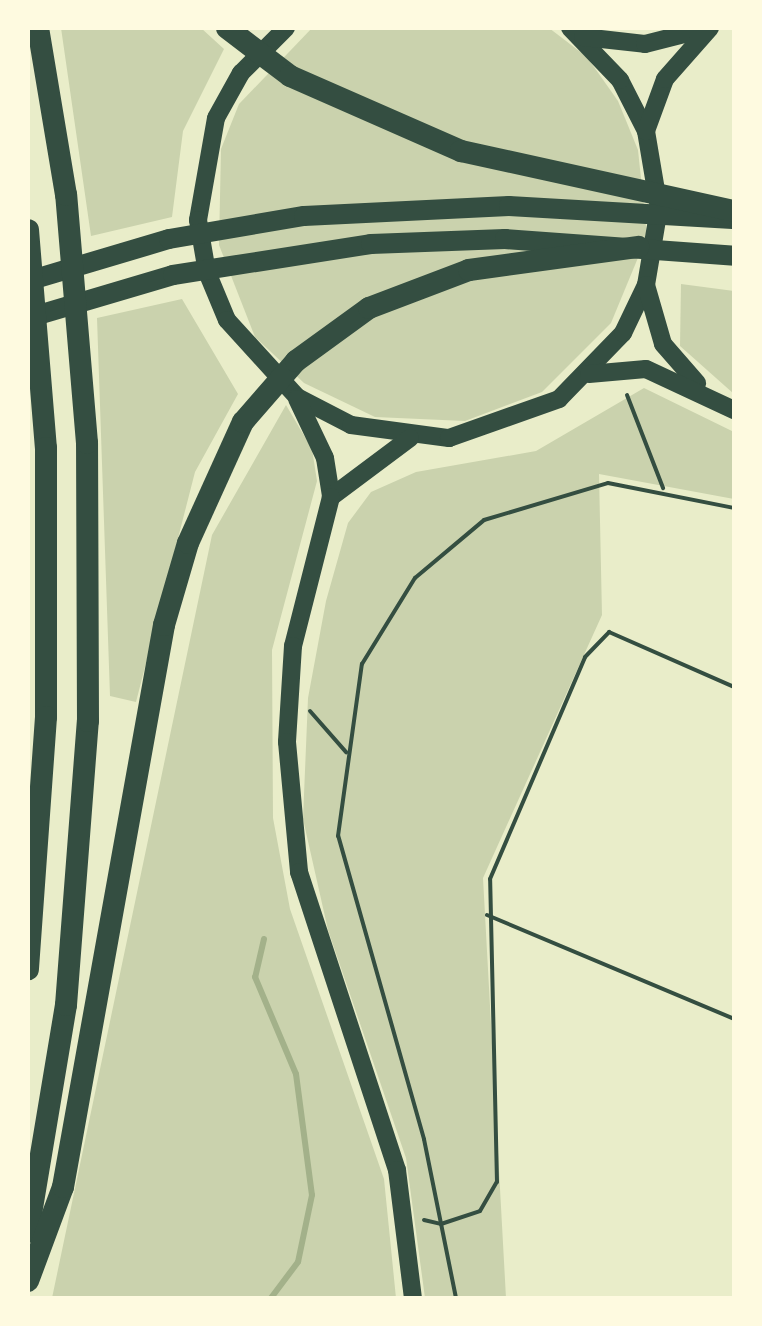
<!DOCTYPE html>
<style>
body{margin:0}
#map{position:relative;width:762px;height:1326px;overflow:hidden;background:#e9edc9;font-family:Helvetica,sans-serif}
div>[style]{position:absolute}
.green>*{inset:0;background:#cad2ad}
.stream>*{height:6px;margin:-3px;padding:0 3px;transform-origin:3px;border-radius:3px;background:#a3b18a}
.path>*{height:4px;margin:-2px;padding:0 2px;transform-origin:2px;border-radius:2px;background:#344e41}
.secondary>*{height:18px;margin:-9px;padding:0 9px;transform-origin:9px;border-radius:9px;background:#344e41}
.primary>*{height:20px;margin:-10px;padding:0 10px;transform-origin:10px;border-radius:10px;background:#344e41}
.motorway>*{height:22px;margin:-11px;padding:0 11px;transform-origin:11px;border-radius:11px;background:#344e41}
span{translate:-50% -50%;white-space:nowrap;text-align:center;line-height:1.15;-webkit-text-stroke:9px #fefae0;paint-order:stroke}
.frame{position:absolute;inset:0;border:30px solid #fefae0;pointer-events:none}
</style>
<div id="map">
<div class="green">
<div style="clip-path:polygon(61px 28px,201px 28px,224px 49px,183px 131px,172px 217px,91px 236px)"></div>
<div style="clip-path:polygon(312px 28px,549px 28px,587px 57px,618px 101px,638px 150px,647px 236px,611px 323px,542px 392px,465px 421px,375px 417px,304px 383px,255px 337px,219px 245px,221px 149px,239px 104px)"></div>
<div style="clip-path:polygon(681px 284px,734px 291px,734px 394px,680px 346px)"></div>
<div style="clip-path:polygon(182px 299px,238px 394px,195px 472px,136px 702px,110px 696px,97px 318px)"></div>
<div style="clip-path:polygon(644px 388px,734px 432px,734px 499px,599px 474px,602px 615px,483px 878px,506px 1298px,425px 1298px,406px 1158px,328px 930px,303px 819px,308px 698px,326px 601px,348px 523px,371px 492px,416px 472px,536px 451px)"></div>
<div style="clip-path:polygon(286px 405px,312px 449px,317px 481px,272px 650px,273px 818px,290px 909px,384px 1179px,396px 1298px,52px 1298px,212px 535px)"></div>
</div>
<div class="stream">
<div style="left:264px;top:939px;width:39px;rotate:103deg"></div>
<div style="left:255px;top:977px;width:105px;rotate:67.1deg"></div>
<div style="left:296px;top:1074px;width:122px;rotate:82.5deg"></div>
<div style="left:312px;top:1195px;width:68px;rotate:101.8deg"></div>
<div style="left:298px;top:1262px;width:45px;rotate:126.9deg"></div>
</div>
<div class="path">
<div style="left:627px;top:395px;width:100px;rotate:68.8deg"></div>
<div style="left:310px;top:711px;width:55px;rotate:48.7deg"></div>
<div style="left:487px;top:915px;width:268px;rotate:22.8deg"></div>
<div style="left:424px;top:1220px;width:17px;rotate:13deg"></div>
<div style="left:441px;top:1224px;width:41px;rotate:-18.4deg"></div>
<div style="left:480px;top:1211px;width:34px;rotate:-60deg"></div>
<div style="left:497px;top:1182px;width:303px;rotate:-91.3deg"></div>
<div style="left:490px;top:879px;width:241px;rotate:-66.8deg"></div>
<div style="left:585px;top:657px;width:35px;rotate:-46deg"></div>
<div style="left:609px;top:632px;width:137px;rotate:23.7deg"></div>
<div style="left:456px;top:1298px;width:162px;rotate:-101.4deg"></div>
<div style="left:424px;top:1139px;width:315px;rotate:-105.8deg"></div>
<div style="left:338px;top:836px;width:174px;rotate:-82.1deg"></div>
<div style="left:362px;top:664px;width:101px;rotate:-58.4deg"></div>
<div style="left:415px;top:578px;width:90px;rotate:-40deg"></div>
<div style="left:484px;top:520px;width:129px;rotate:-16.6deg"></div>
<div style="left:608px;top:483px;width:128px;rotate:11.2deg"></div>
</div>
<div class="secondary">
<div style="left:286px;top:28px;width:64px;rotate:135deg"></div>
<div style="left:241px;top:73px;width:51px;rotate:119.1deg"></div>
<div style="left:216px;top:118px;width:104px;rotate:100deg"></div>
<div style="left:198px;top:220px;width:53px;rotate:80.2deg"></div>
<div style="left:207px;top:272px;width:52px;rotate:67.4deg"></div>
<div style="left:227px;top:320px;width:104px;rotate:47.7deg"></div>
<div style="left:297px;top:397px;width:61px;rotate:27.4deg"></div>
<div style="left:351px;top:425px;width:99px;rotate:7.6deg"></div>
<div style="left:449px;top:438px;width:117px;rotate:-19.5deg"></div>
<div style="left:559px;top:399px;width:92px;rotate:-45.9deg"></div>
<div style="left:623px;top:333px;width:53px;rotate:-64.4deg"></div>
<div style="left:646px;top:285px;width:78px;rotate:-80.4deg"></div>
<div style="left:659px;top:208px;width:78px;rotate:-99.6deg"></div>
<div style="left:646px;top:131px;width:57px;rotate:-117deg"></div>
<div style="left:620px;top:80px;width:72px;rotate:-133.9deg"></div>
<div style="left:583px;top:37px;width:62px;rotate:6.4deg"></div>
<div style="left:645px;top:44px;width:65px;rotate:-14.3deg"></div>
<div style="left:646px;top:131px;width:55px;rotate:-69.9deg"></div>
<div style="left:665px;top:79px;width:68px;rotate:-48.6deg"></div>
<div style="left:646px;top:285px;width:61px;rotate:73.9deg"></div>
<div style="left:663px;top:344px;width:52px;rotate:48.9deg"></div>
<div style="left:589px;top:374px;width:57px;rotate:-5deg"></div>
<div style="left:646px;top:369px;width:97px;rotate:25deg"></div>
<div style="left:297px;top:399px;width:65px;rotate:64.6deg"></div>
<div style="left:325px;top:458px;width:39px;rotate:81deg"></div>
<div style="left:410px;top:438px;width:99px;rotate:143.2deg"></div>
<div style="left:331px;top:497px;width:154px;rotate:104.3deg"></div>
<div style="left:293px;top:646px;width:96px;rotate:93.6deg"></div>
<div style="left:287px;top:742px;width:131px;rotate:84.7deg"></div>
<div style="left:299px;top:872px;width:314px;rotate:71.8deg"></div>
<div style="left:397px;top:1170px;width:129px;rotate:82.9deg"></div>
</div>
<div class="primary">
<div style="left:28px;top:281px;width:147px;rotate:-16.6deg"></div>
<div style="left:169px;top:239px;width:137px;rotate:-9.7deg"></div>
<div style="left:304px;top:216px;width:205px;rotate:-2.8deg"></div>
<div style="left:509px;top:206px;width:224px;rotate:3.3deg"></div>
<div style="left:28px;top:318px;width:151px;rotate:-16.5deg"></div>
<div style="left:173px;top:275px;width:200px;rotate:-8.9deg"></div>
<div style="left:371px;top:244px;width:134px;rotate:-2.1deg"></div>
<div style="left:505px;top:239px;width:230px;rotate:4.2deg"></div>
</div>
<div class="motorway">
<div style="left:227px;top:28px;width:79px;rotate:37.3deg"></div>
<div style="left:290px;top:76px;width:187px;rotate:23.7deg"></div>
<div style="left:461px;top:151px;width:280px;rotate:12.4deg"></div>
<div style="left:28px;top:230px;width:219px;rotate:85.3deg"></div>
<div style="left:46px;top:448px;width:269px;rotate:90deg"></div>
<div style="left:46px;top:717px;width:253px;rotate:94.1deg"></div>
<div style="left:28px;top:1232px;width:230px;rotate:-80.5deg"></div>
<div style="left:66px;top:1005px;width:285px;rotate:-85.6deg"></div>
<div style="left:88px;top:721px;width:278px;rotate:-90.2deg"></div>
<div style="left:87px;top:443px;width:249px;rotate:-94.8deg"></div>
<div style="left:66px;top:195px;width:169px;rotate:-99.5deg"></div>
<div style="left:28px;top:1281px;width:100px;rotate:-69.6deg"></div>
<div style="left:63px;top:1187px;width:571px;rotate:-79.81deg"></div>
<div style="left:164px;top:625px;width:85px;rotate:-73.7deg"></div>
<div style="left:188px;top:543px;width:133px;rotate:-65.6deg"></div>
<div style="left:243px;top:422px;width:81px;rotate:-49deg"></div>
<div style="left:296px;top:361px;width:90px;rotate:-36deg"></div>
<div style="left:369px;top:308px;width:107px;rotate:-20.8deg"></div>
<div style="left:469px;top:270px;width:171px;rotate:-7.8deg"></div>
</div>
<div class="frame"></div>
</div>
